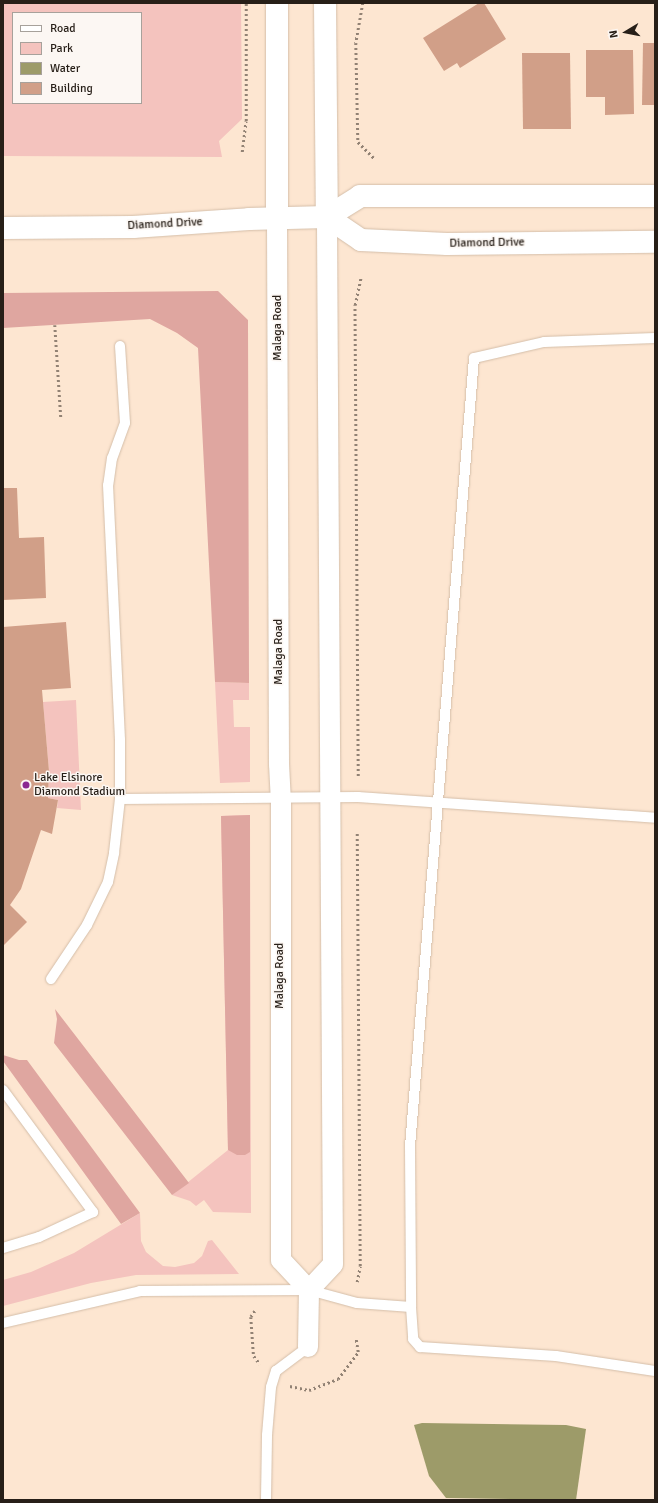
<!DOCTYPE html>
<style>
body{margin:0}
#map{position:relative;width:658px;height:1503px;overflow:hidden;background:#fde6d1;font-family:Signika,sans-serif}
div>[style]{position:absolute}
.green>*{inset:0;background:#f4c3be}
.forest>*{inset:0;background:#dfa6a0}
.water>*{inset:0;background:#9d9b69}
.building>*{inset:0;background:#d19f88}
.path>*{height:2.5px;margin-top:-1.25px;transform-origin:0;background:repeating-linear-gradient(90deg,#928274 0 2px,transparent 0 5px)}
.roads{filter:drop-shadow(0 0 1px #d4bea9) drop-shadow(0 0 1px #d4bea9)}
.lane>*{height:10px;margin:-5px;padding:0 5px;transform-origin:5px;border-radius:5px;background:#fff}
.street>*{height:20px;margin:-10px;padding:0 10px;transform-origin:10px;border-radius:10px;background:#fff}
.secondary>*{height:22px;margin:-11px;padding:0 11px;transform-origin:11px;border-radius:11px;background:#fff}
.dots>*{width:11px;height:11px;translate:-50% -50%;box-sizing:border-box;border:2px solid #fcf7f3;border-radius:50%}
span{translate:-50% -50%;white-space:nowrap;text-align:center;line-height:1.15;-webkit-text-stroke:3px #fcf7f3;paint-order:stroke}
.street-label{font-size:12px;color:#271f18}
.poi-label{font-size:12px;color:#271f18}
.left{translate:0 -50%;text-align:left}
.frame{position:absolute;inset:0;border:4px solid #271f18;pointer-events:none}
.legend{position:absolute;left:12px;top:12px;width:130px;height:92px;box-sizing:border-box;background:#fcf7f3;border:1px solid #a7a19b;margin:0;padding:5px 7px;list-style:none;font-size:12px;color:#271f18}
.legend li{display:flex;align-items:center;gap:8px;height:20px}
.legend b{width:20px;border:1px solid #a7a19b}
.north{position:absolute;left:606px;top:12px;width:40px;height:40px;-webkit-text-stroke:3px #fcf7f3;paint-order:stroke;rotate:260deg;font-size:11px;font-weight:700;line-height:16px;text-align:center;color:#271f18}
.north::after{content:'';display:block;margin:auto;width:14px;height:18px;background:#271f18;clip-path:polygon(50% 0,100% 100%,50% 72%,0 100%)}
</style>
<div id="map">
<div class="green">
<div style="clip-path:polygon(evenodd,3px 3px,241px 3px,242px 119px,219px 141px,222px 157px,3px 156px,3px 3px,13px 13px,141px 13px,141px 103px,13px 103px,13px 13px)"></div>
<div style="clip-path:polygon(215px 682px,249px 683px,249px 700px,233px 700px,234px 727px,250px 727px,250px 782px,220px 783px)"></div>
<div style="clip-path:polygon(76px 700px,81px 810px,57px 808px,58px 800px,48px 798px,49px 771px,43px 702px)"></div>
<div style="clip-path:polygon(250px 815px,251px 1213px,213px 1212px,204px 1200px,196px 1206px,190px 1201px,172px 1195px,228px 1150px,221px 816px)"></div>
<div style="clip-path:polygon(140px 1213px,141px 1241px,146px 1252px,163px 1266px,175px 1267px,194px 1263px,202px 1256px,208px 1241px,212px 1240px,239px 1274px,136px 1275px,91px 1283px,3px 1306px,3px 1280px,31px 1272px,74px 1253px)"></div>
</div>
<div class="forest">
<div style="clip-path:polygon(218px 291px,248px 320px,249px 683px,215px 682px,198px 348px,177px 333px,150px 319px,3px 328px,3px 293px)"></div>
<div style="clip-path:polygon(250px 815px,250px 1152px,245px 1155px,237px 1155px,228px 1150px,221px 816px)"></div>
<div style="clip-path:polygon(55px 1009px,189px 1183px,172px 1195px,54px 1043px,57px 1019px)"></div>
<div style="clip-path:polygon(3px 1055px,19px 1060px,27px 1060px,140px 1213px,121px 1224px,3px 1061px)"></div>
</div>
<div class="water">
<div style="clip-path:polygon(422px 1423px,566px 1425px,586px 1429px,576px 1500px,446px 1498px,429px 1476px,414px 1425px)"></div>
</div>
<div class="building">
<div style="clip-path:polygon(479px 3px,484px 3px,506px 39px,460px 68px,457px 63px,444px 71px,423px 38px)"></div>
<div style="clip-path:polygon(643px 43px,655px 43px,655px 105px,642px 105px)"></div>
<div style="clip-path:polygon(586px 50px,633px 50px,634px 114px,605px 115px,605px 97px,586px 97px)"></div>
<div style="clip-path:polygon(522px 53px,570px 53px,571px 129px,523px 129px)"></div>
<div style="clip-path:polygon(3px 488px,17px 488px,19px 538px,44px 537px,46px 598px,3px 600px)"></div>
<div style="clip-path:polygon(66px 622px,71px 688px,42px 690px,49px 771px,48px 798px,58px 800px,52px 834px,41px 830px,21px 889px,10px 905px,27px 922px,3px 946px,3px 627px)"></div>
</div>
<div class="path">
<div style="left:363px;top:3px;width:41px;rotate:99.9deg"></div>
<div style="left:356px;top:43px;width:99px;rotate:88.8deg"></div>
<div style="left:358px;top:142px;width:24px;rotate:45deg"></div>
<div style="left:242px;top:152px;width:31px;rotate:-83deg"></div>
<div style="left:246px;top:121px;width:118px;rotate:-90deg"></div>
<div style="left:55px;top:325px;width:93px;rotate:86.3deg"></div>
<div style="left:358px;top:776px;width:471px;rotate:-90.4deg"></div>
<div style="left:355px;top:305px;width:29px;rotate:-78deg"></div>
<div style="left:357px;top:1282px;width:16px;rotate:-79deg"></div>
<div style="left:360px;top:1266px;width:434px;rotate:-90.4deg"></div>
<div style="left:255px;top:1311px;width:7px;rotate:124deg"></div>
<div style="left:251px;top:1317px;width:39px;rotate:86deg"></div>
<div style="left:254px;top:1356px;width:10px;rotate:53deg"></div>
<div style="left:290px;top:1386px;width:19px;rotate:12deg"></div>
<div style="left:309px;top:1390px;width:31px;rotate:-21deg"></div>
<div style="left:338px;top:1379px;width:34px;rotate:-53deg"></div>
<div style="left:358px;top:1352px;width:13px;rotate:-99deg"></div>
</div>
<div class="roads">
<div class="lane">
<div style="left:655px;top:338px;width:111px;rotate:177.9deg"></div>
<div style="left:544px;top:342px;width:72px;rotate:167.1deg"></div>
<div style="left:474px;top:358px;width:792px;rotate:94.64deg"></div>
<div style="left:410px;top:1147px;width:160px;rotate:89.6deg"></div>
<div style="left:411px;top:1307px;width:32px;rotate:86deg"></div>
<div style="left:413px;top:1339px;width:11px;rotate:49deg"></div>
<div style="left:420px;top:1347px;width:136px;rotate:3.8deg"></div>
<div style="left:556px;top:1356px;width:100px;rotate:8.6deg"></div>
<div style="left:120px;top:346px;width:77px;rotate:86.3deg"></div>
<div style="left:125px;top:423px;width:37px;rotate:110deg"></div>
<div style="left:112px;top:458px;width:27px;rotate:98deg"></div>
<div style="left:108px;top:485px;width:255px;rotate:87.3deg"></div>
<div style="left:120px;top:740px;width:59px;rotate:90deg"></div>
<div style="left:51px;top:979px;width:65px;rotate:-56.3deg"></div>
<div style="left:87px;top:925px;width:48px;rotate:-64deg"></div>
<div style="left:108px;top:882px;width:30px;rotate:-78deg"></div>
<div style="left:114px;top:853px;width:54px;rotate:-83.7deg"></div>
<div style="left:120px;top:799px;width:238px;rotate:-0.5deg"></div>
<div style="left:358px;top:797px;width:298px;rotate:4deg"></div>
<div style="left:3px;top:1090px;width:152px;rotate:53.6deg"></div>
<div style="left:93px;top:1212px;width:60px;rotate:155.2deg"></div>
<div style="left:39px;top:1237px;width:38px;rotate:163deg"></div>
<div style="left:3px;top:1323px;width:141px;rotate:-13.1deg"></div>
<div style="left:140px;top:1291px;width:169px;rotate:-0.3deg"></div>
<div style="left:309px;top:1290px;width:50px;rotate:15.2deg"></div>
<div style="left:357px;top:1303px;width:54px;rotate:4.2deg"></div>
<div style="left:266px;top:1500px;width:65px;rotate:-89.1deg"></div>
<div style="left:267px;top:1435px;width:48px;rotate:-85.2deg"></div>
<div style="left:271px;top:1387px;width:17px;rotate:-73deg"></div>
<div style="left:276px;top:1371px;width:40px;rotate:-37deg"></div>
</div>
<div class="street">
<div style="left:277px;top:219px;width:545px;rotate:89.79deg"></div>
<div style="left:279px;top:764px;width:33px;rotate:87deg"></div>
<div style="left:281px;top:797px;width:463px;rotate:90deg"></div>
<div style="left:281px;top:1260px;width:41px;rotate:47deg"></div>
<div style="left:308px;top:1347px;width:57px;rotate:-89deg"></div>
<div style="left:309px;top:1290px;width:35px;rotate:-47deg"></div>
<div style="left:333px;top:1264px;width:1047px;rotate:-90.33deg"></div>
</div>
<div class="secondary">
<div style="left:325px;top:3px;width:214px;rotate:89.5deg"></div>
<div style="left:327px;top:217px;width:41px;rotate:34.1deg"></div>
<div style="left:361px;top:240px;width:86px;rotate:2.7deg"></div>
<div style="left:447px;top:244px;width:208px;rotate:-0.6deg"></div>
<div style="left:277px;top:219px;width:216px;rotate:-90deg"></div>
<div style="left:3px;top:228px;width:130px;rotate:-0.4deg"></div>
<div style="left:133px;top:227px;width:116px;rotate:-3.9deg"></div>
<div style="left:249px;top:219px;width:78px;rotate:-1.5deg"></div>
<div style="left:327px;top:217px;width:39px;rotate:-32deg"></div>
<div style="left:360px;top:196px;width:295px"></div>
</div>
</div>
<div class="dots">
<div style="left:26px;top:785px;background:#8b2992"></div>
</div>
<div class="street-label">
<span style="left:165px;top:224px;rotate:-3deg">Diamond Drive</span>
<span style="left:487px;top:243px;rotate:-1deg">Diamond Drive</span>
<span style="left:278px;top:328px;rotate:-90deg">Malaga Road</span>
<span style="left:279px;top:652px;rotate:-90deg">Malaga Road</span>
<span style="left:280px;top:976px;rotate:-90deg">Malaga Road</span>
</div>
<div class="poi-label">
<span class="left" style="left:34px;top:785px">Lake Elsinore<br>Diamond Stadium</span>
</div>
<div class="frame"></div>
<ul class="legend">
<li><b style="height:5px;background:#fff"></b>Road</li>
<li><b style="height:11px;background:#f4c3be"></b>Park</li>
<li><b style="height:11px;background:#9d9b69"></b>Water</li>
<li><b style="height:11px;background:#d19f88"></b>Building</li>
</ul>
<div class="north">N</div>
</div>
